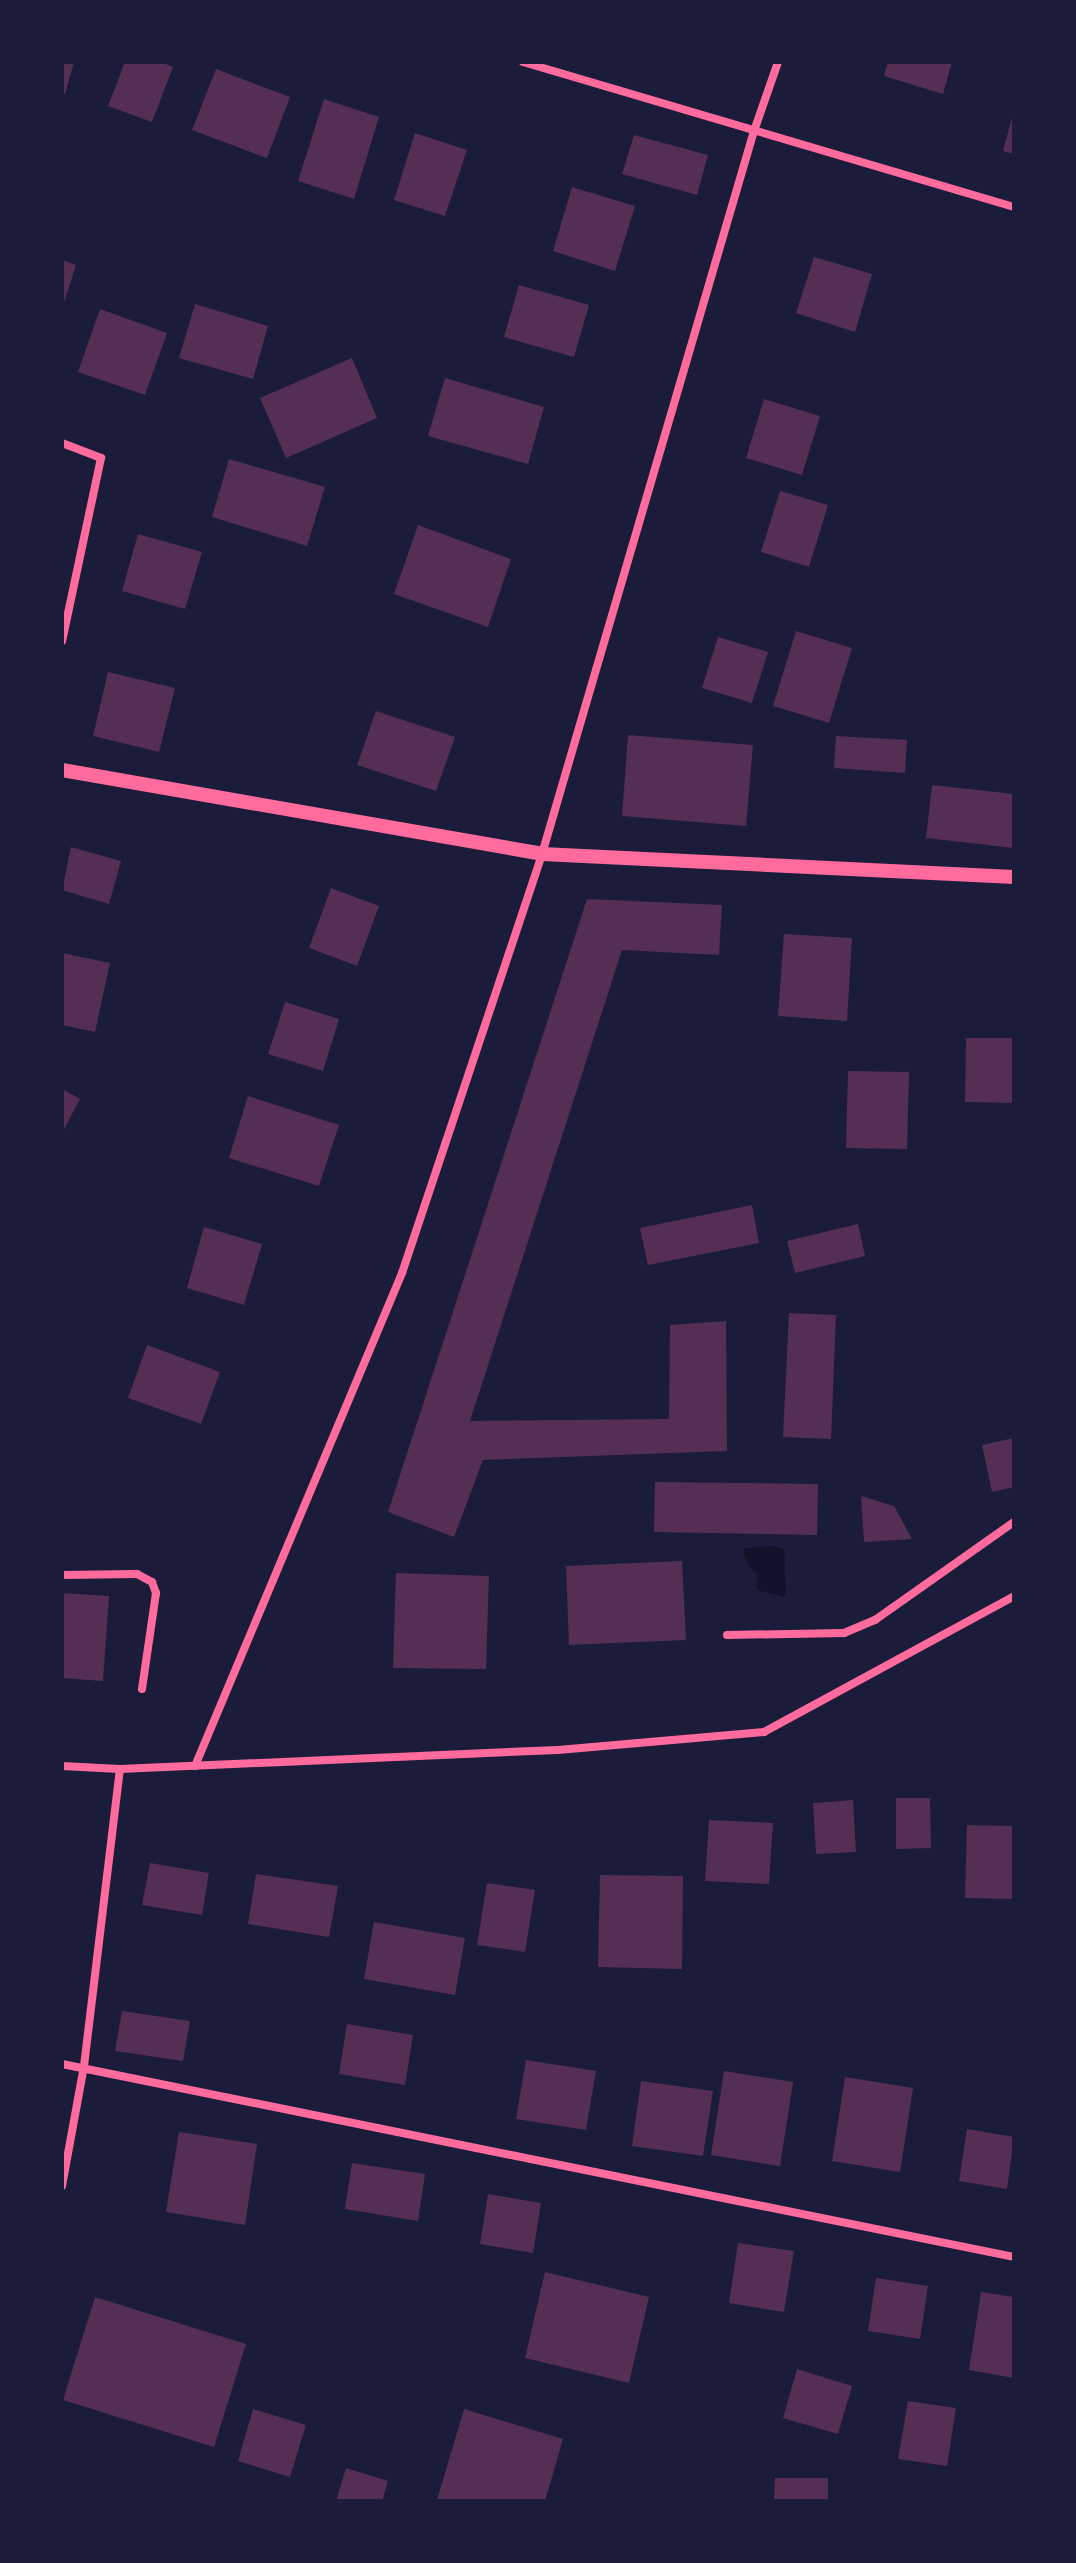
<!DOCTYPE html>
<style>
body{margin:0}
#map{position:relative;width:1076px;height:2563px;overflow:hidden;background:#1b1b3a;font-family:Inter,sans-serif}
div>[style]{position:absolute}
.water>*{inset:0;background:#12122b}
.building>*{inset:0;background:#542f53}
.minor>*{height:8px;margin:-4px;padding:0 4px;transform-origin:4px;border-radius:4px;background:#ff6b9d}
.tertiary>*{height:14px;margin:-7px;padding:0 7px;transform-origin:7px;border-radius:7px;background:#ff6b9d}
span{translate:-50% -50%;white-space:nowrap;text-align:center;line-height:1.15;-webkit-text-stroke:6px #1b1b3a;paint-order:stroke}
.frame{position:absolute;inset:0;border:64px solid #1b1b3a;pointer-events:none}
</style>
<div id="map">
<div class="water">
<div style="clip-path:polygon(774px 1546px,784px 1549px,786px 1597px,757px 1590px,757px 1574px,748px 1565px,743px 1548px)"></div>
</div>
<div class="building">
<div style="clip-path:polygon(62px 62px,74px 62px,65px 94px,62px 93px)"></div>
<div style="clip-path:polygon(125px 62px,161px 62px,173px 67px,152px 122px,108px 106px)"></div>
<div style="clip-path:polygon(888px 62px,952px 62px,943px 94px,884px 76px)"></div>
<div style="clip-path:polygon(216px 69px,290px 97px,267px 158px,192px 130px)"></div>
<div style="clip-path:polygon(324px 99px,379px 117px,354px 199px,298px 181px)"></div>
<div style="clip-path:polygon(1013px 114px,1014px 114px,1014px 154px,1003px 151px)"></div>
<div style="clip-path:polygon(415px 133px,467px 150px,445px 216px,394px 200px)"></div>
<div style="clip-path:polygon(634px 135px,708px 155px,697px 195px,622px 174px)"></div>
<div style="clip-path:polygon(572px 187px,635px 206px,615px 271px,553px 251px)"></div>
<div style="clip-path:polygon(814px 257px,872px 274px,855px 332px,796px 313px)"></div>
<div style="clip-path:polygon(62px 260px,76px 265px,63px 306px,62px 306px)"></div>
<div style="clip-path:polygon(519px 285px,589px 305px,574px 357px,504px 337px)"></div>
<div style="clip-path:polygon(195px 304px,268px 326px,253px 379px,179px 358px)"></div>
<div style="clip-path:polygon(100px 309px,167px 333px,145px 395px,78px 372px)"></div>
<div style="clip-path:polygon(352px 358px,377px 418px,286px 458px,260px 398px)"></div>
<div style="clip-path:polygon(445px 378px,544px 407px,528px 464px,428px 436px)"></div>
<div style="clip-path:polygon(764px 399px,820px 416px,802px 475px,746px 458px)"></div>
<div style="clip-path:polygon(229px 459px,325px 487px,307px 546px,212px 517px)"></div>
<div style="clip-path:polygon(780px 491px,828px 505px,809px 567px,761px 552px)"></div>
<div style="clip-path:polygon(418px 525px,511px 559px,488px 627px,394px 594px)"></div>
<div style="clip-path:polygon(138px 534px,202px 552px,185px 609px,122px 591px)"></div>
<div style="clip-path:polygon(796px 631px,852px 648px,829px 723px,773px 706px)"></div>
<div style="clip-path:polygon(718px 637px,768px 652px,752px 703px,702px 688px)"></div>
<div style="clip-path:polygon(108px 672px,175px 688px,159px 752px,93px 736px)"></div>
<div style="clip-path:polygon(376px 711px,455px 737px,436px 791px,357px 765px)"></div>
<div style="clip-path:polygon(628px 735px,753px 745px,746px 826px,622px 816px)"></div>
<div style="clip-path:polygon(836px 736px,907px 740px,905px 773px,834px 768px)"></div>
<div style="clip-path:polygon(932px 785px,1014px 794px,1014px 848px,926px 838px)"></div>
<div style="clip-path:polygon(71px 847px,121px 861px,109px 904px,62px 890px)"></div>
<div style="clip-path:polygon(331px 888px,379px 906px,357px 966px,309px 948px)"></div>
<div style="clip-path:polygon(587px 899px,722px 905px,719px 955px,622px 950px,470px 1421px,669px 1419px,670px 1325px,726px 1321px,727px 1451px,483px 1460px,454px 1537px,388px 1512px)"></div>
<div style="clip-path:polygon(784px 934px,852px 938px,847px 1021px,778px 1016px)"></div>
<div style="clip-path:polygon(62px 953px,110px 963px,95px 1032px,62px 1025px)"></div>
<div style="clip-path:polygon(285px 1002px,339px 1019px,323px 1071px,268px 1054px)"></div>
<div style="clip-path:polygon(966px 1038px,1014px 1038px,1014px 1103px,965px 1102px)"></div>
<div style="clip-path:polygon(848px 1071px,909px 1072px,907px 1149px,846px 1148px)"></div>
<div style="clip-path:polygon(62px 1089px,80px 1099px,62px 1133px)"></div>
<div style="clip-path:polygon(248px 1096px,339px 1125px,319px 1186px,229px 1158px)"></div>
<div style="clip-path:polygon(752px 1205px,759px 1243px,648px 1265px,640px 1228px)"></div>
<div style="clip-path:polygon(858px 1224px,865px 1256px,795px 1273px,787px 1241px)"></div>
<div style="clip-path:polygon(204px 1227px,262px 1244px,244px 1305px,187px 1288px)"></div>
<div style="clip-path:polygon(789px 1313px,836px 1315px,831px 1439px,783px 1437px)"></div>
<div style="clip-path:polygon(147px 1345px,220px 1372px,201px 1424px,128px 1398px)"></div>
<div style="clip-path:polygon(1014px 1438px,1014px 1487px,992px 1492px,982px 1445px)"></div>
<div style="clip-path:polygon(655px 1482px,818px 1484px,817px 1535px,654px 1532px)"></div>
<div style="clip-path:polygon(861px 1496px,894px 1506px,912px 1539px,864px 1542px)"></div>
<div style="clip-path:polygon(682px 1561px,686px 1640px,569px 1645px,566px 1566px)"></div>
<div style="clip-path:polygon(396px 1573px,489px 1576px,486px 1669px,393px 1668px)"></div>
<div style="clip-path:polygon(62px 1593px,109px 1596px,103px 1681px,62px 1678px)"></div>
<div style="clip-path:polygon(896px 1798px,930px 1798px,931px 1848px,896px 1849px)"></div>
<div style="clip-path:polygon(853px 1800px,856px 1852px,816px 1854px,813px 1803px)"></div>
<div style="clip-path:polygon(709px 1820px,773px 1823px,769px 1884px,705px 1881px)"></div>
<div style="clip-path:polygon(967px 1825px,1014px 1826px,1014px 1899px,965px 1898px)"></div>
<div style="clip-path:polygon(150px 1863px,209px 1873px,202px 1915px,142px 1905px)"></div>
<div style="clip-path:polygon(256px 1874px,338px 1886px,329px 1937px,248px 1924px)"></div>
<div style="clip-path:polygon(600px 1875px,683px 1876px,682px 1969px,598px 1967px)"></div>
<div style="clip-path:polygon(487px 1883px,535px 1890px,525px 1952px,477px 1945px)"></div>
<div style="clip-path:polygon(374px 1922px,465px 1938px,455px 1995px,364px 1979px)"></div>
<div style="clip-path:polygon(122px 2011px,190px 2021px,183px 2061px,115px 2051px)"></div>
<div style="clip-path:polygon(347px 2024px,413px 2035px,405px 2085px,339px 2074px)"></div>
<div style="clip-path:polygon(526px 2060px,596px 2071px,586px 2130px,516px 2119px)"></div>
<div style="clip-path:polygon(724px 2071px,793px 2082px,780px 2166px,711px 2155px)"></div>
<div style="clip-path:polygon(845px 2077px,913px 2088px,900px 2172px,832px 2161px)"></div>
<div style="clip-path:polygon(641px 2081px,713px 2091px,703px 2156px,632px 2146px)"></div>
<div style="clip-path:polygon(967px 2129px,1014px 2137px,1007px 2189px,959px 2181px)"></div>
<div style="clip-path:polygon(179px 2132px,257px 2144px,245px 2225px,166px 2212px)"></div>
<div style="clip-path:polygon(352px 2163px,425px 2174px,418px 2221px,345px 2209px)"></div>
<div style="clip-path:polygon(488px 2194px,541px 2203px,533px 2253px,480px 2244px)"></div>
<div style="clip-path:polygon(738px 2243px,794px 2251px,784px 2312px,729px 2303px)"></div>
<div style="clip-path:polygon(545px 2272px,649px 2297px,629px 2383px,525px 2358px)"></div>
<div style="clip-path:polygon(876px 2278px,928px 2286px,920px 2339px,868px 2331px)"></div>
<div style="clip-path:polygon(981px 2292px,1014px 2297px,1014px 2378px,969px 2370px)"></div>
<div style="clip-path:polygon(95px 2297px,246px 2344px,214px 2447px,63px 2400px)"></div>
<div style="clip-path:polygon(797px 2369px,852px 2386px,838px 2434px,783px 2418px)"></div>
<div style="clip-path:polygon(908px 2401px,956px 2408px,947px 2466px,898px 2459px)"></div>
<div style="clip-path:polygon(253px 2409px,306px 2425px,290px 2477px,238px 2461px)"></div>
<div style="clip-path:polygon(464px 2409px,563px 2439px,545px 2501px,437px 2500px)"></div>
<div style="clip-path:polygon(346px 2468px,388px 2481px,382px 2501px,336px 2501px)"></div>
<div style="clip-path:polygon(775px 2478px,828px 2478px,828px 2501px,774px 2501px)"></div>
</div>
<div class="minor">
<div style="left:523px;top:62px;width:512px;rotate:16.45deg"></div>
<div style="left:62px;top:443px;width:42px;rotate:21deg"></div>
<div style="left:101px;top:458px;width:187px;rotate:102deg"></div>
<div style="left:62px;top:1575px;width:75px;rotate:-0.8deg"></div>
<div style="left:137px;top:1574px;width:17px;rotate:28deg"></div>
<div style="left:152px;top:1582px;width:12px;rotate:70deg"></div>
<div style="left:156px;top:1593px;width:97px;rotate:98.3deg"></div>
<div style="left:727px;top:1635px;width:117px;rotate:-1deg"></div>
<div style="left:844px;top:1633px;width:34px;rotate:-23deg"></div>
<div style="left:875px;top:1620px;width:170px;rotate:-35.2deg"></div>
<div style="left:62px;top:1766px;width:58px;rotate:3deg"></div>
<div style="left:120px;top:1769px;width:438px;rotate:-2.5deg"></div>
<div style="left:558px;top:1750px;width:207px;rotate:-5deg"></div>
<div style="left:764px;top:1732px;width:285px;rotate:-28.5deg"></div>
<div style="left:195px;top:1766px;width:535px;rotate:-67.22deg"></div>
<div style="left:402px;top:1273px;width:442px;rotate:-71.5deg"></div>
<div style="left:542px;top:854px;width:753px;rotate:-73.66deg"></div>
<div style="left:754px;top:131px;width:73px;rotate:-70.8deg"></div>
<div style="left:62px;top:2064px;width:971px;rotate:11.46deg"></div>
<div style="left:62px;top:2186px;width:122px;rotate:-79.6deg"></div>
<div style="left:84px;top:2066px;width:299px;rotate:-83.1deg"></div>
</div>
<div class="tertiary">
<div style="left:62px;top:770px;width:487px;rotate:9.9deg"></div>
<div style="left:542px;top:854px;width:473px;rotate:2.8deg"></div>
</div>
<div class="frame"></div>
</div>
